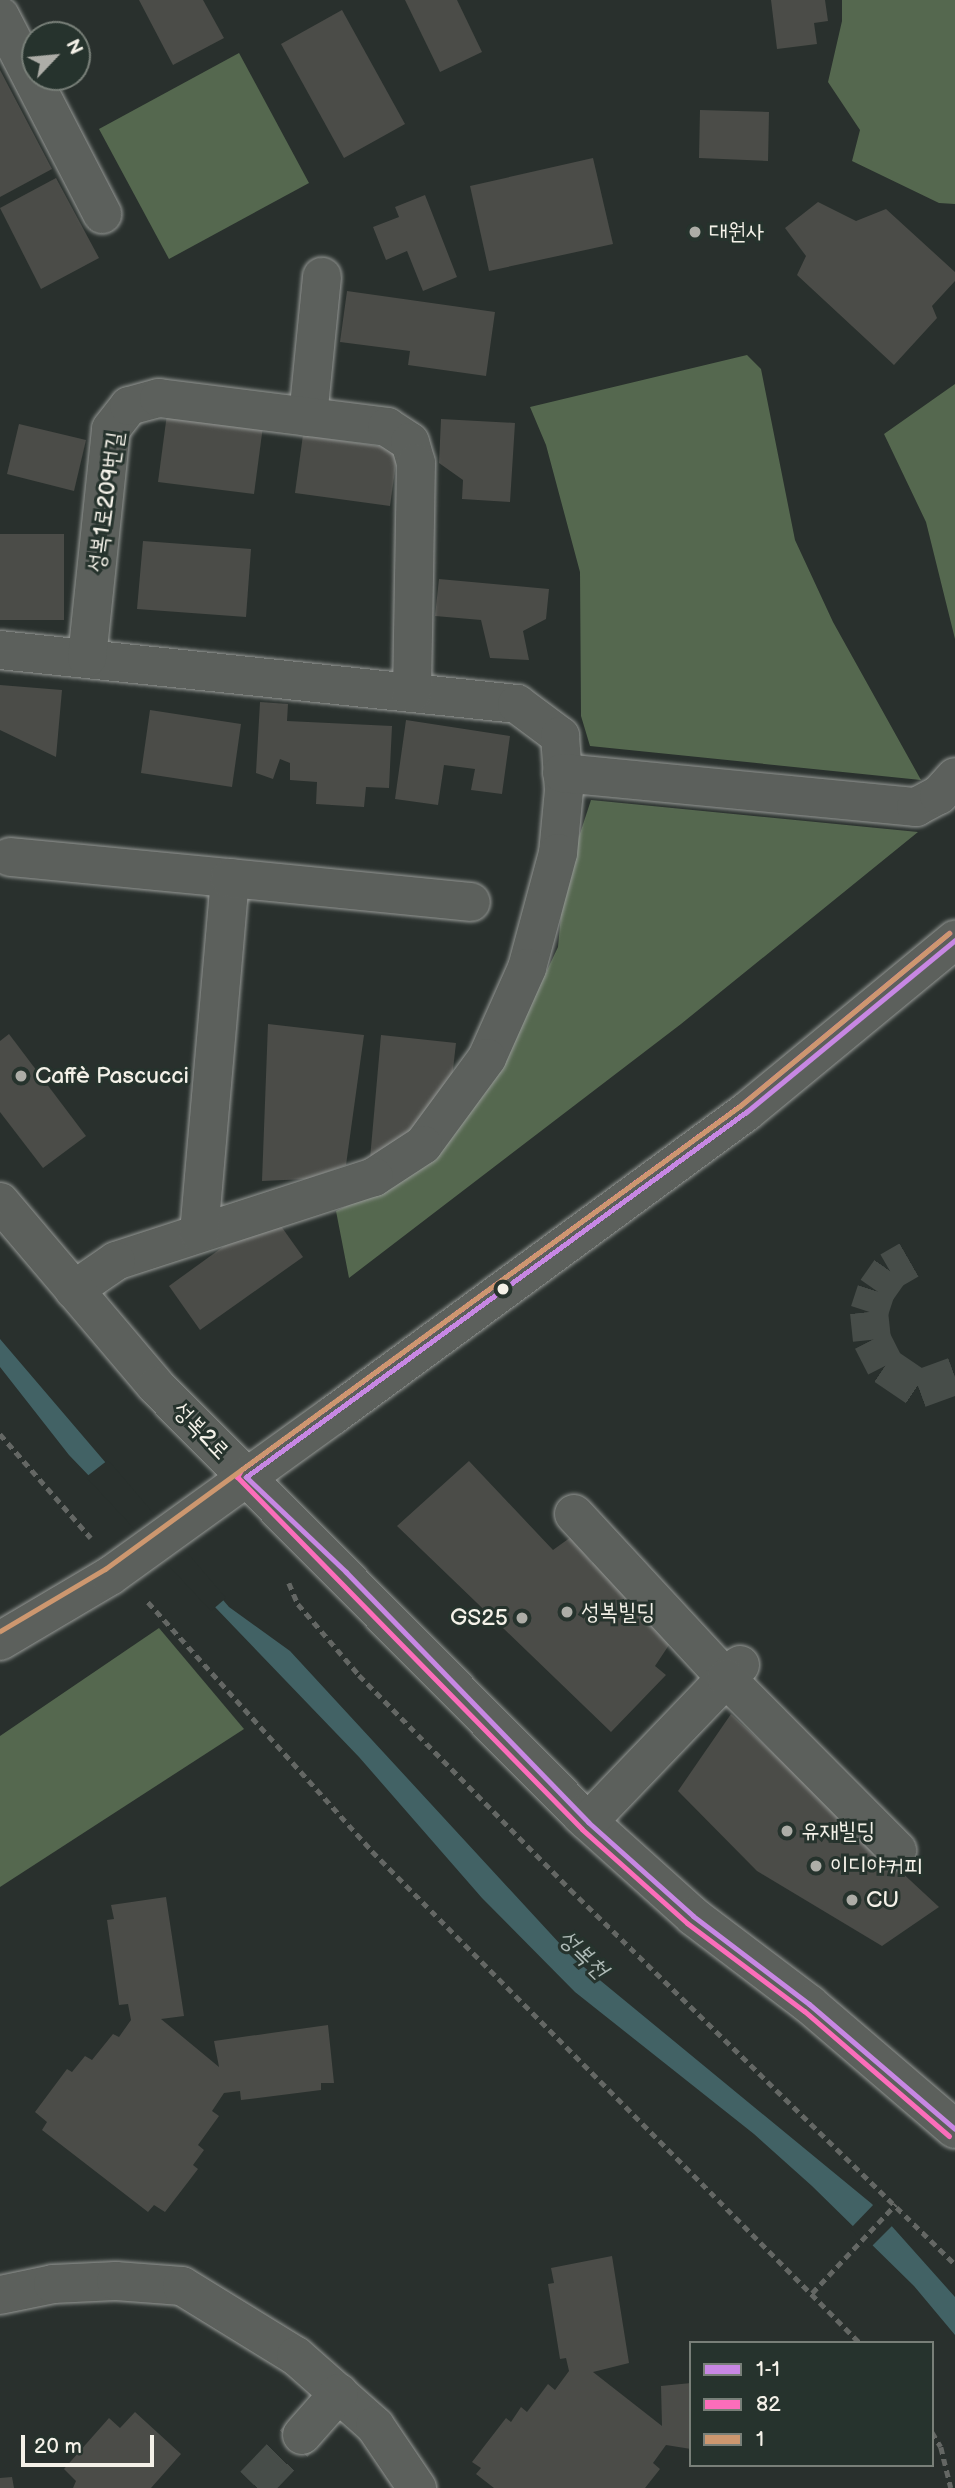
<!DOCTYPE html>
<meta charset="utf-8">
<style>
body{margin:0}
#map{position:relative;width:955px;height:2488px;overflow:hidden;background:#29302d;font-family:"Balsamiq Sans","Poor Story",sans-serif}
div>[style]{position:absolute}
.green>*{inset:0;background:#55684f}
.water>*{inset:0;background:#426265}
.pier>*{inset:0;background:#29302d}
.building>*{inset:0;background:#4b4c48}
.minor-tunnel>*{height:38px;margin-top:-19px;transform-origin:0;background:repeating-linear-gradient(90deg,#474d49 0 38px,transparent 0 57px)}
.path>*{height:4.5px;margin-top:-2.25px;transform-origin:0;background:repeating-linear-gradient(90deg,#646764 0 7px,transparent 0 12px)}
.roads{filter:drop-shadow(0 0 2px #969996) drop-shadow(0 0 2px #969996)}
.minor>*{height:38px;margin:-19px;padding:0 19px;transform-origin:19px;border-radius:19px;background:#5c605c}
.bus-1>*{height:5px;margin:-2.5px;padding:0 2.5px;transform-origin:2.5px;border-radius:2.5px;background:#c787e3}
.bus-2>*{height:5px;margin:-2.5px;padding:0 2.5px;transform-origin:2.5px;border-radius:2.5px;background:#fb6dba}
.bus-3>*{height:5px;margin:-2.5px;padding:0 2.5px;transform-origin:2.5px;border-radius:2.5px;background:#cd976f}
.dots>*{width:19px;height:19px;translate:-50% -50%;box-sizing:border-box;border:4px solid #26332d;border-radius:50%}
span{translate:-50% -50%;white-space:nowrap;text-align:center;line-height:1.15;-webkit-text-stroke:6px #26332d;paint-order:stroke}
.poi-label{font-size:23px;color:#f4f1e8}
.left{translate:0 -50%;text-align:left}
.right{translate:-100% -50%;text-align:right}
.street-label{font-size:23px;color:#f4f1e8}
.water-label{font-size:24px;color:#aebab6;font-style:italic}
.legend{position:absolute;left:689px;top:2341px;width:245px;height:126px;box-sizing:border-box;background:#26332d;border:2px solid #787f78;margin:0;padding:9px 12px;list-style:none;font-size:21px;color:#f4f1e8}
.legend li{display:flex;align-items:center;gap:14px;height:35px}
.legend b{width:35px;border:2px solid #787f78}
.north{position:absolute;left:21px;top:21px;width:70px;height:70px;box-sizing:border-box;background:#26332d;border:2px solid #787f78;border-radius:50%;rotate:64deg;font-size:19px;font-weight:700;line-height:28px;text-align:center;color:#f4f1e8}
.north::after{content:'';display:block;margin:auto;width:24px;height:32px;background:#adada7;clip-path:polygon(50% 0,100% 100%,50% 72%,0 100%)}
.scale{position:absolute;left:21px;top:2435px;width:133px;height:32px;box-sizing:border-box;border:4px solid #f4f1e8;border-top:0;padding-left:9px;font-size:21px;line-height:24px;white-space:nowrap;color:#f4f1e8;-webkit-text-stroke:5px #26332d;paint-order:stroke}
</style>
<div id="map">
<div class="green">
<div style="clip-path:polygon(842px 0,955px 0,955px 204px,939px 203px,852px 161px,860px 130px,828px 82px,842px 21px)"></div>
<div style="clip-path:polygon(239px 53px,309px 183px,169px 259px,99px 129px)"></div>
<div style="clip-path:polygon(747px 355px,761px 369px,795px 540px,833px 622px,921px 780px,590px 746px,581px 716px,580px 572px,546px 445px,530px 407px)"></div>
<div style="clip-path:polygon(955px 384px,955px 639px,926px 522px,884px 434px)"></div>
<div style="clip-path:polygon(591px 800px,918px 832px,681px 1024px,349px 1278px,336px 1211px,383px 1189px,500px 1070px,558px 947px,564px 882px)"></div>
<div style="clip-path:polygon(159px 1628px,244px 1729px,0 1887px,0 1736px)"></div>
</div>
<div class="water">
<div style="clip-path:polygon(0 1339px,229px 1607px,290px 1651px,573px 1958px,872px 2204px,955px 2297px,955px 2335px,914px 2286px,812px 2186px,754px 2134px,575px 1992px,482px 1898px,359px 1757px,69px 1455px,0 1367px)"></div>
</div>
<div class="pier">
<div style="clip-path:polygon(108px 1460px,226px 1598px,211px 1611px,86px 1477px)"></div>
<div style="clip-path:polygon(876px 2202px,894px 2224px,870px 2248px,850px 2229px)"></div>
</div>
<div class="building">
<div style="clip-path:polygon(139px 0,203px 0,224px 38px,173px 65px)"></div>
<div style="clip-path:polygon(405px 0,457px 0,482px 52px,440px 72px)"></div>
<div style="clip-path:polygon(771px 0,825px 0,828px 21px,814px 23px,817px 44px,777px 49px)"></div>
<div style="clip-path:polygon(342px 10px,405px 124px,344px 158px,281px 44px)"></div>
<div style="clip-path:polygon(0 70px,52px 169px,0 197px)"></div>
<div style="clip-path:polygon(700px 110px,769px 112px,768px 161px,699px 158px)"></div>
<div style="clip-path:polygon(593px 158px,613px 244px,489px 271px,470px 186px)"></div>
<div style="clip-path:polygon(56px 178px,99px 258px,41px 289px,0 208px)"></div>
<div style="clip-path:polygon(425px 195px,457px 277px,423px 291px,407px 251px,386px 260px,373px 227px,399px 217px,395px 207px)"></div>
<div style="clip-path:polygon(818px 202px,856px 221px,886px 209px,955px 272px,955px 281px,932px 306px,937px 318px,894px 365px,797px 275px,806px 256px,785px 228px)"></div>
<div style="clip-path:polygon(347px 291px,495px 312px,486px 376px,408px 365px,410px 351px,340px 342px)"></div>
<div style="clip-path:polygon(167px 414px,263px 426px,254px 494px,158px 482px)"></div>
<div style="clip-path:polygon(441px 419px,515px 423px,510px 502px,462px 499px,463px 480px,439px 463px)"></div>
<div style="clip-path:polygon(19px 424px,86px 440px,74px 491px,7px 474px)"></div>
<div style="clip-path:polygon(303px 435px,398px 449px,390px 506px,295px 493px)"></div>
<div style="clip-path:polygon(0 534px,64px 534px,64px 620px,0 620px)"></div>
<div style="clip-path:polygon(143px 541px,251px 549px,246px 617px,137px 609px)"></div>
<div style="clip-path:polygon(439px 579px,549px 589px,546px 619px,523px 631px,529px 660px,490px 658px,481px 620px,435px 616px)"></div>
<div style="clip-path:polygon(0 685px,62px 690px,56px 757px,0 730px)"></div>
<div style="clip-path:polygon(260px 702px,288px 704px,287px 721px,392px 726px,389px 788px,366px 787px,364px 807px,316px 804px,317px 782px,290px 780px,290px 763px,280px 759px,273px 779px,256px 773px)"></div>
<div style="clip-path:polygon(150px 710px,241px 724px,232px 787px,141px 773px)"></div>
<div style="clip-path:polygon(406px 720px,510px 736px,502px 794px,471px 790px,475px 769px,444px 765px,438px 805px,395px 799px)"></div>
<div style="clip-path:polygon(268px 1024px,364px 1035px,346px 1165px,307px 1179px,262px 1181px)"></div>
<div style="clip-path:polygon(9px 1034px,86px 1136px,43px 1168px,0 1112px,0 1041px)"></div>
<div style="clip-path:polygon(381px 1035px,456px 1043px,451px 1087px,416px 1142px,370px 1159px)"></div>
<div style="clip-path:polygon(271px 1212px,303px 1257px,200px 1330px,169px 1286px)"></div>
<div style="clip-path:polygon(469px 1461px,553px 1550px,571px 1537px,592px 1563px,602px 1556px,673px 1639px,655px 1666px,666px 1675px,611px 1732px,397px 1526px)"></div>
<div style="clip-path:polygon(731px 1714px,939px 1907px,882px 1946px,757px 1871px,678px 1791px)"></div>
<div style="clip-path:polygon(166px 1897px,184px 2016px,161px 2019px,219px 2067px,214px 2041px,328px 2025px,334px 2083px,321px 2083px,321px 2090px,241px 2100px,240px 2091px,224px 2093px,212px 2111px,219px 2116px,198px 2145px,204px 2150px,193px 2165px,198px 2169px,165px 2212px,154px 2205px,148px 2212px,42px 2130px,47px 2122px,35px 2112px,67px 2069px,72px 2072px,85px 2056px,92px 2060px,113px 2034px,119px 2037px,131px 2020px,128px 2004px,119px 2005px,107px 1920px,114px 1919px,111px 1905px)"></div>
<div style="clip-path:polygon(612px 2256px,629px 2363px,593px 2372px,662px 2426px,661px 2386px,691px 2383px,691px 2449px,666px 2445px,653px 2463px,660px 2469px,645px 2488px,494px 2488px,476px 2474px,481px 2468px,472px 2462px,506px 2418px,511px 2422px,521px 2407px,527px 2412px,548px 2384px,555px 2390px,569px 2371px,566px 2358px,560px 2359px,548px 2284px,554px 2283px,551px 2268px)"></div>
<div style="clip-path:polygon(135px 2412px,181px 2454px,151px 2488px,73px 2488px,76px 2481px,64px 2469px,109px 2418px,120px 2428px)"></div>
<div style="clip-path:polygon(12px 2477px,14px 2488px,0 2488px,0 2478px)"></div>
</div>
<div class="minor-tunnel">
<div style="left:909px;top:1260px;width:22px;rotate:150deg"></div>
<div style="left:890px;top:1271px;width:24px;rotate:125deg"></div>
<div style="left:876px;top:1291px;width:22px;rotate:108deg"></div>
<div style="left:869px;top:1312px;width:28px;rotate:84deg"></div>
<div style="left:872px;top:1340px;width:29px;rotate:63deg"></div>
<div style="left:885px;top:1366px;width:41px;rotate:34.1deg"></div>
<div style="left:919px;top:1389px;width:38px;rotate:-20deg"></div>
<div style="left:254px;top:2485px;width:69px;rotate:-46.2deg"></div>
</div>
<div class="path">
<div style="left:0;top:1434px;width:138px;rotate:48.8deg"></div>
<div style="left:289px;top:1583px;width:23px;rotate:67deg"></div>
<div style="left:298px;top:1604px;width:94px;rotate:49.3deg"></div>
<div style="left:359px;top:1675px;width:301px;rotate:45.4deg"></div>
<div style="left:570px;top:1889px;width:537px;rotate:44.25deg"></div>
<div style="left:148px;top:1602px;width:335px;rotate:48deg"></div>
<div style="left:372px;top:1851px;width:693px;rotate:45.23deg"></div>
<div style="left:812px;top:2293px;width:122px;rotate:-46.7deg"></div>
<div style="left:932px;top:2432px;width:17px;rotate:59deg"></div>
<div style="left:941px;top:2447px;width:42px;rotate:76.3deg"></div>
</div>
<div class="roads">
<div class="minor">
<div style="left:0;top:16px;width:223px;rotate:62.7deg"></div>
<div style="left:308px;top:417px;width:141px;rotate:-84.3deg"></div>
<div style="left:0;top:650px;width:520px;rotate:5.96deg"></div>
<div style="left:517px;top:704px;width:54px;rotate:36.7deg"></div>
<div style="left:560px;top:736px;width:54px;rotate:85.8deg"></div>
<div style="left:564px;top:790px;width:63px;rotate:95.4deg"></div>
<div style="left:558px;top:853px;width:119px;rotate:105.1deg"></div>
<div style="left:527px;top:968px;width:98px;rotate:114deg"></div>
<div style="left:487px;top:1058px;width:108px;rotate:126.3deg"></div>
<div style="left:423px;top:1145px;width:59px;rotate:146.9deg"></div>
<div style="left:374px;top:1177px;width:271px;rotate:162deg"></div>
<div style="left:116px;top:1261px;width:51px;rotate:145.4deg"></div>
<div style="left:87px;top:658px;width:230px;rotate:-84deg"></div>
<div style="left:111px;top:429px;width:29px;rotate:-52deg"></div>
<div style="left:129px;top:406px;width:31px;rotate:-15deg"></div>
<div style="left:159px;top:398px;width:230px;rotate:7.2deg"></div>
<div style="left:387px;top:427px;width:27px;rotate:33deg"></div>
<div style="left:410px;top:442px;width:22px;rotate:74deg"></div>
<div style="left:416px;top:463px;width:230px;rotate:91deg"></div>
<div style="left:562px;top:773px;width:356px;rotate:5.5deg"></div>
<div style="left:916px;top:807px;width:26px;rotate:-28deg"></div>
<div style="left:939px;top:795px;width:24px;rotate:-48deg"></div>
<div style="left:10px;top:857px;width:221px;rotate:5.5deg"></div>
<div style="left:0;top:1202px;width:241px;rotate:49.7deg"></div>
<div style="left:156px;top:1386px;width:604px;rotate:45.27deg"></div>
<div style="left:581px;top:1815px;width:151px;rotate:42deg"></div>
<div style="left:693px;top:1916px;width:146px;rotate:37.2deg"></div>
<div style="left:809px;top:2004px;width:192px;rotate:40.6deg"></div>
<div style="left:199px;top:1233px;width:356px;rotate:-85deg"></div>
<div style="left:230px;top:878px;width:242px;rotate:5.7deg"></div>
<div style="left:574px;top:1514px;width:224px;rotate:47.2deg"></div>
<div style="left:726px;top:1678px;width:199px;rotate:133.8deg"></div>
<div style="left:0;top:1641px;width:128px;rotate:-30.6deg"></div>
<div style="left:110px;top:1576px;width:274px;rotate:-35.8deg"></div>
<div style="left:332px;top:1416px;width:514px;rotate:-36.29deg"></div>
<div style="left:746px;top:1112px;width:271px;rotate:-39.5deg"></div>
<div style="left:740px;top:1665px;width:19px;rotate:137deg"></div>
<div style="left:726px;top:1678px;width:243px;rotate:45.2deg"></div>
<div style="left:0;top:2295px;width:54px;rotate:-11.7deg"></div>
<div style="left:53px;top:2284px;width:63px;rotate:-2.7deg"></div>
<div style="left:116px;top:2281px;width:66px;rotate:4.3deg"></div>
<div style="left:182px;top:2286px;width:134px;rotate:31.6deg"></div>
<div style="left:296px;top:2356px;width:106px;rotate:41.5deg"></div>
<div style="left:375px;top:2426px;width:75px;rotate:55.9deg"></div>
<div style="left:302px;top:2435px;width:56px;rotate:-48.6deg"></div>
</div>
</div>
<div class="bus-1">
<div style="left:955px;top:940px;width:271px;rotate:140.5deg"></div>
<div style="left:746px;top:1112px;width:619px;rotate:143.87deg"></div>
<div style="left:246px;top:1477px;width:138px;rotate:43.5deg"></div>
<div style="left:346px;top:1572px;width:348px;rotate:45.9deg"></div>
<div style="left:588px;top:1822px;width:141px;rotate:41.8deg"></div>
<div style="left:693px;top:1916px;width:146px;rotate:37.2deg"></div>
<div style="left:809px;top:2004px;width:192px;rotate:40.6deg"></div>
</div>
<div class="bus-2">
<div style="left:949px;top:2136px;width:191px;rotate:-139.2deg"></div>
<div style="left:804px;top:2011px;width:146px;rotate:-143.1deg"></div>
<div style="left:687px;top:1923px;width:141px;rotate:-138.2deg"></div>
<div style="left:582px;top:1829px;width:493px;rotate:-134.4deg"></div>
<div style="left:237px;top:1477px;width:8px;rotate:-60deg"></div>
<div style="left:241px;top:1470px;width:619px;rotate:-36.13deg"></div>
<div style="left:741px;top:1105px;width:270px;rotate:-39.6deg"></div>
</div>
<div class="bus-3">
<div style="left:0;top:1631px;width:122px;rotate:-30.6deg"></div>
<div style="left:105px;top:1569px;width:787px;rotate:-36.11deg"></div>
<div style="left:741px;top:1105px;width:270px;rotate:-39.6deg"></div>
</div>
<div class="dots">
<div style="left:695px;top:232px;background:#adada7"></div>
<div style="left:21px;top:1076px;background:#adada7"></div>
<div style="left:503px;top:1289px;background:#f4f1e8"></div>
<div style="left:567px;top:1612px;background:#adada7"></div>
<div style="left:522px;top:1618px;background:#adada7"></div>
<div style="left:787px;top:1831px;background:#adada7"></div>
<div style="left:816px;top:1866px;background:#adada7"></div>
<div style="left:852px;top:1900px;background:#adada7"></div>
</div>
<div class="poi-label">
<span class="left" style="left:709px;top:232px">대원사</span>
<span class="left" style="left:35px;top:1076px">Caffè Pascucci</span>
<span class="left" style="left:581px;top:1612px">성복빌딩</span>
<span class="right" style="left:508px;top:1618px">GS25</span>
<span class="left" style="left:801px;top:1831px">유재빌딩</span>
<span class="left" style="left:830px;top:1866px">이디야커피</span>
<span class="left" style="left:866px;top:1900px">CU</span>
</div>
<div class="street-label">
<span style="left:106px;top:502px;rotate:-82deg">성복1로209번길</span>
<span style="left:201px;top:1431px;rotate:46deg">성복2로</span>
</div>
<div class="water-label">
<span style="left:583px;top:1954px;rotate:44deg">성복천</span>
</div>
<ul class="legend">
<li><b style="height:9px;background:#c787e3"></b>1-1</li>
<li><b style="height:9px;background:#fb6dba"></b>82</li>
<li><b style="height:9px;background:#cd976f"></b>1</li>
</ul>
<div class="north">N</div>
<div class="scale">20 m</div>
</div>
